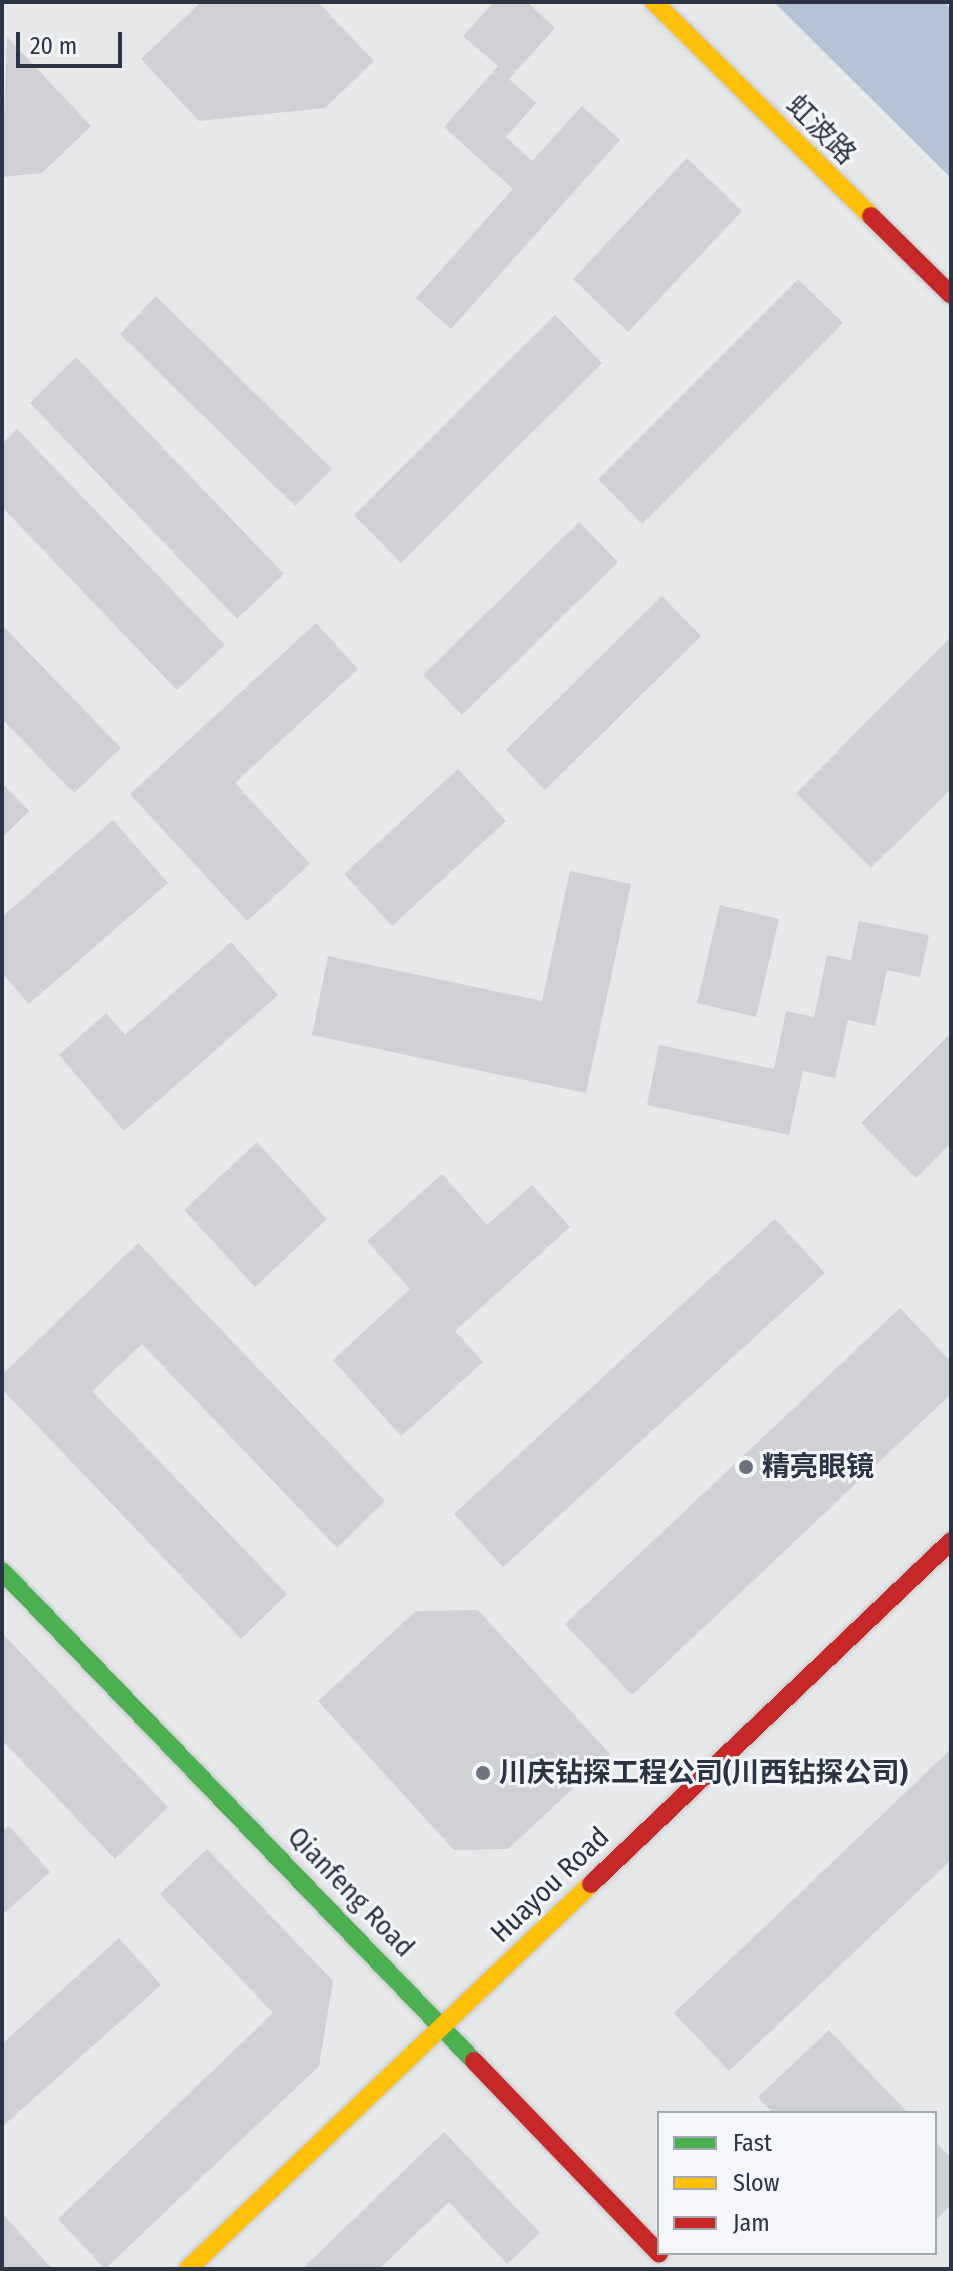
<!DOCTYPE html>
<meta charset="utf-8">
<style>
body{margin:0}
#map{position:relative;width:953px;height:2271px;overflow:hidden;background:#e6e8ea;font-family:"Fira Sans Condensed","Noto Sans SC",sans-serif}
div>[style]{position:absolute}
.water>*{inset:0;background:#b4c4d5}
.building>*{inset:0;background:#ced0d3}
.roads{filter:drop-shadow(0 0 2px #c4c6c8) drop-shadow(0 0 2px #c4c6c8)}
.fast>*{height:18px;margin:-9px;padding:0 9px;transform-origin:9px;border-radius:9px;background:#4caf50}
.slow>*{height:18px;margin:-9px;padding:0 9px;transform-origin:9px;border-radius:9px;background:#ffc107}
.jam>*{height:18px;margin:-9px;padding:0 9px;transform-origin:9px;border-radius:9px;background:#c62828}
.dots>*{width:22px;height:22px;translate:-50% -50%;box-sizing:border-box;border:4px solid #f4f6f9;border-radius:50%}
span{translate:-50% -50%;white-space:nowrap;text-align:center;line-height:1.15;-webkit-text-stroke:6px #f4f6f9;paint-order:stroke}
.street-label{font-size:28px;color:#2b3445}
.poi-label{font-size:28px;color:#2b3445;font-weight:700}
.left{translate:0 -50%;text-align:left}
.frame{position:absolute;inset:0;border:4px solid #2b3445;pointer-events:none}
.legend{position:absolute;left:657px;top:2111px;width:280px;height:144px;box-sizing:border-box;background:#f4f6f9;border:2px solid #a4a8b1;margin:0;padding:10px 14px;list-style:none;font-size:24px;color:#2b3445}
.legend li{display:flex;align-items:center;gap:16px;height:40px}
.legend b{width:40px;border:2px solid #a4a8b1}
.scale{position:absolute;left:16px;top:32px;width:106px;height:36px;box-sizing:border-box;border:4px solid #2b3445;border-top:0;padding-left:10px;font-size:24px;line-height:28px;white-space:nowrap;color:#2b3445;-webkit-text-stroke:6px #f4f6f9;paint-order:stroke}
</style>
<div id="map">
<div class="water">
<div style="clip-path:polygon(774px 2px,943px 2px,951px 9px,951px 178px)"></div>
</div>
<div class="building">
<div style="clip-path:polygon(201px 2px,318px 2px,374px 61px,325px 108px,199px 121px,141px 59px)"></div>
<div style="clip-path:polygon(494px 2px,527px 2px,555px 28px,509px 79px,536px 103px,506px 137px,532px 161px,582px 106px,620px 140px,451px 329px,416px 298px,513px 189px,444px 127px,498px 66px,463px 36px)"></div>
<div style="clip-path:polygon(7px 37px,91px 126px,42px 173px,2px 177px)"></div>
<div style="clip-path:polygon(687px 158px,742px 211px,628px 332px,573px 279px)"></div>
<div style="clip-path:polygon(798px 279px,843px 323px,642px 524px,598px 479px)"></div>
<div style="clip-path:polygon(156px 296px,332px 469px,295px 506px,120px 334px)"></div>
<div style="clip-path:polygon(555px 315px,602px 363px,401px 563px,354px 515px)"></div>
<div style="clip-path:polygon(76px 357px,284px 574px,237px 619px,30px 403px)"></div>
<div style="clip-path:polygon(17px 429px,225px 645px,177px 690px,2px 507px,2px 444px)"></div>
<div style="clip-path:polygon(579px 522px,618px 562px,462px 715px,423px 675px)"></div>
<div style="clip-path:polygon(662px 596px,701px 636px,545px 790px,506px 750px)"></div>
<div style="clip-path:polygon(316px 623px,358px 669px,235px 783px,310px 864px,247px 921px,130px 794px)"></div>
<div style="clip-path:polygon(2px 625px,121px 748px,74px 793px,2px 719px)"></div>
<div style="clip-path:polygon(951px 637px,951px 789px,871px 868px,796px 793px)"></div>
<div style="clip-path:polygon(458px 769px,506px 821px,392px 926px,344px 874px)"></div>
<div style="clip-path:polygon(2px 783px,29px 811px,2px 838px)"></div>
<div style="clip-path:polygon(113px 820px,168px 883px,29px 1004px,2px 973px,2px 917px)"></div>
<div style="clip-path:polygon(570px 871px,631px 884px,586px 1093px,312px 1035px,328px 956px,542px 1001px)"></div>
<div style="clip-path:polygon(720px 905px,779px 919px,756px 1017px,697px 1003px)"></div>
<div style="clip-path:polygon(859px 921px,929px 935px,920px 977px,887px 970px,875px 1026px,848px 1020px,835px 1078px,803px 1071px,789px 1135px,647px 1105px,659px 1045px,774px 1069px,786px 1011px,814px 1017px,827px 955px,851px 960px)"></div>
<div style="clip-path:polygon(231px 942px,278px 995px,124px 1131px,59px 1055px,106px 1013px,125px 1035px)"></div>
<div style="clip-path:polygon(951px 1033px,951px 1143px,916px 1178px,861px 1123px)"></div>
<div style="clip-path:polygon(257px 1142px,327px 1219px,255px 1287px,184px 1210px)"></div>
<div style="clip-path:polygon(442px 1174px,487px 1225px,532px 1185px,570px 1227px,455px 1331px,483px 1362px,401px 1436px,333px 1360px,410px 1289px,367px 1241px)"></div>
<div style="clip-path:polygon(775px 1219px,825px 1273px,503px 1567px,454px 1514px)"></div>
<div style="clip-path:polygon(138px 1243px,385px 1501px,337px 1548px,142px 1344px,92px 1391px,287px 1594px,241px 1639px,2px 1389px,2px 1375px)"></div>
<div style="clip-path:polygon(900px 1308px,951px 1362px,951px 1394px,632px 1695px,565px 1624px)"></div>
<div style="clip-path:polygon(478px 1610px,610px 1754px,508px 1849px,454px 1850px,318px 1701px,416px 1611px)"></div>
<div style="clip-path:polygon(2px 1633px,168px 1807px,115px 1859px,2px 1740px)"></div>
<div style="clip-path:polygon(951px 1749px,951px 1860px,729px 2071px,674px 2013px)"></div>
<div style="clip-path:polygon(9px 1826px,50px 1872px,2px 1915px,2px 1832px)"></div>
<div style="clip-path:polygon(207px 1849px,333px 1981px,319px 2066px,105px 2269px,58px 2219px,273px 2013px,160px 1894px)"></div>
<div style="clip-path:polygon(119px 1938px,161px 1985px,2px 2127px,2px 2044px)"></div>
<div style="clip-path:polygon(829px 2030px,908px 2113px,773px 2113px,758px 2097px)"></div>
<div style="clip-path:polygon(444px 2132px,540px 2233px,507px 2264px,449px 2202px,379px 2269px,302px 2269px)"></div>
<div style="clip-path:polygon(935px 2141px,951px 2158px,951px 2205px,935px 2221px)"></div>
<div style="clip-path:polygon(2px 2213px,52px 2269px,2px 2269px)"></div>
</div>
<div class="roads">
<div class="fast">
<div style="left:2px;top:1571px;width:680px;rotate:46.07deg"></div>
</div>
<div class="slow">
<div style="left:654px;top:2px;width:305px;rotate:44.6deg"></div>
<div style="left:188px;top:2269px;width:557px;rotate:-43.69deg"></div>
</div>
<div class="jam">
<div style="left:871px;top:216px;width:112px;rotate:44.6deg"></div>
<div style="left:591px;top:1884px;width:497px;rotate:-43.6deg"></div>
<div style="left:474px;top:2061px;width:267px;rotate:46.1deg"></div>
</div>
</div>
<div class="dots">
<div style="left:746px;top:1467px;background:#6c737f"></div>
<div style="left:483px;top:1773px;background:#6c737f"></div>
</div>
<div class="street-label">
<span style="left:821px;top:130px;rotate:45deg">虹波路</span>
<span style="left:550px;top:1885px;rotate:-44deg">Huayou Road</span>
<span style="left:351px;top:1892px;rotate:46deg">Qianfeng Road</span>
</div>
<div class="poi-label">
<span class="left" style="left:762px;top:1467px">精亮眼镜</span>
<span class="left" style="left:499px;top:1773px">川庆钻探工程公司(川西钻探公司)</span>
</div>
<div class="frame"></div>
<ul class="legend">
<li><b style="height:10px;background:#4caf50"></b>Fast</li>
<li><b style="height:10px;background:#ffc107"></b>Slow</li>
<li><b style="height:10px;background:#c62828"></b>Jam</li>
</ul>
<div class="scale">20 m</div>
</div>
